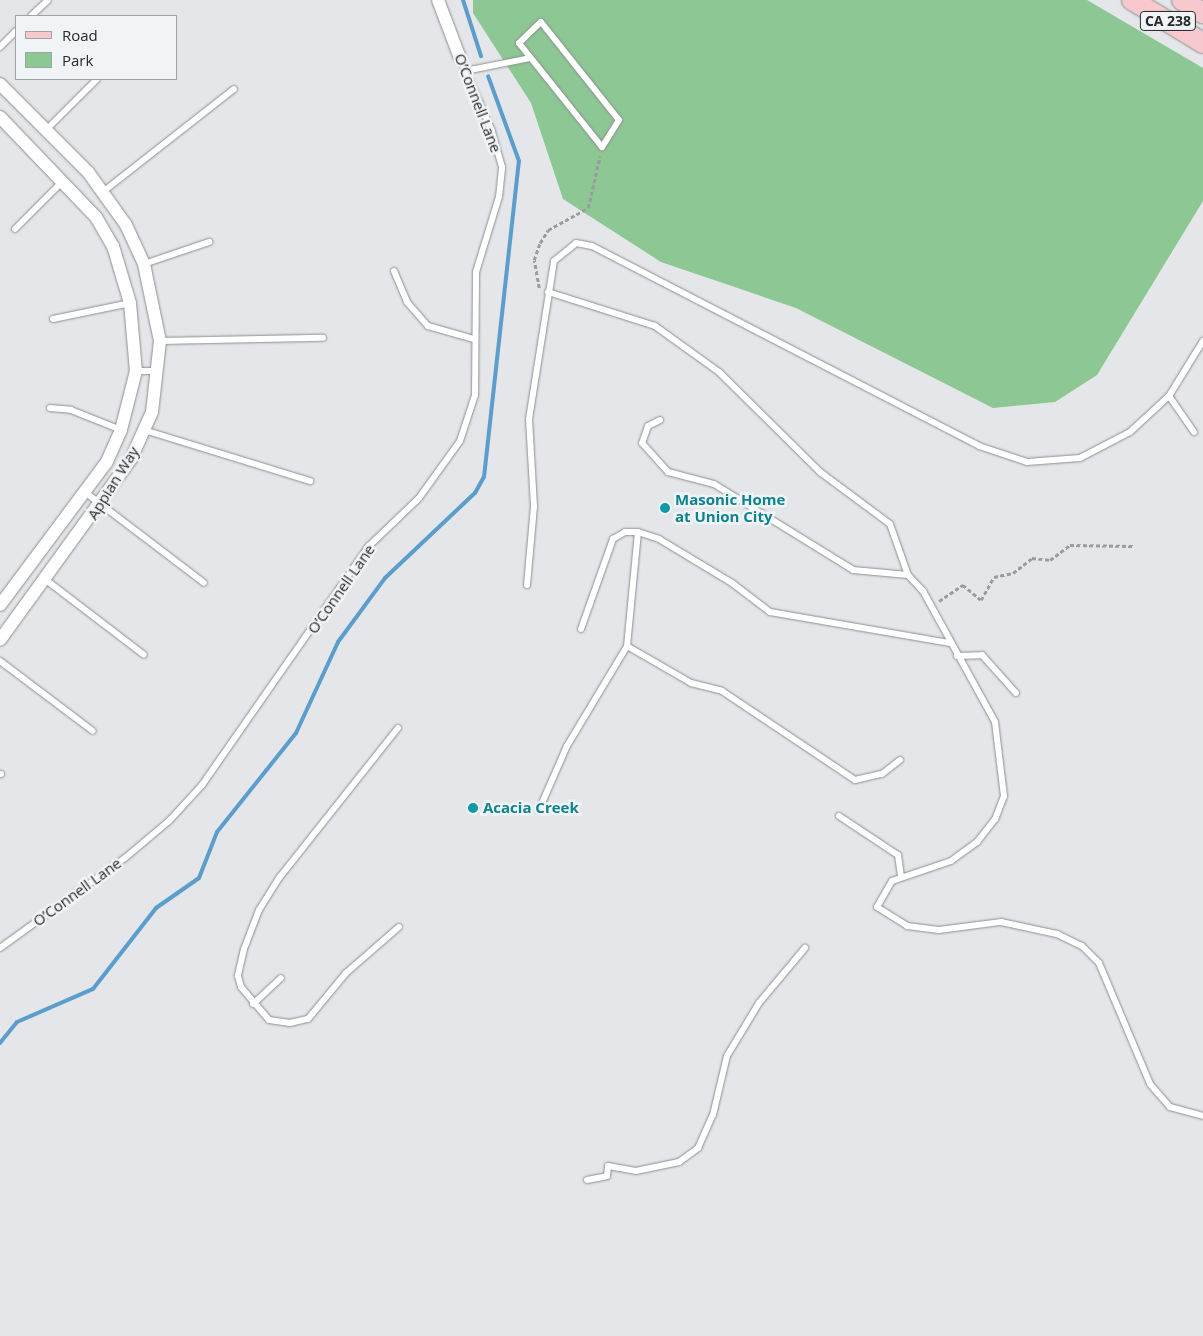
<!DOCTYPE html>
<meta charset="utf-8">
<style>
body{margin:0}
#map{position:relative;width:1203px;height:1336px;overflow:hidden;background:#e4e6e9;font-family:"Open Sans",sans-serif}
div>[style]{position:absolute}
.green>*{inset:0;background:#8cc794}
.stream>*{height:4px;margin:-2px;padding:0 2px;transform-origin:2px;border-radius:2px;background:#5b9dcc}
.path>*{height:2.5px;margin-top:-1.25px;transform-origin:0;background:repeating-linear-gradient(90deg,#9a9c9e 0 4px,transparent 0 6.5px)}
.roads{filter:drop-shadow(0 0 1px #8c8f91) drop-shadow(0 0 1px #8c8f91)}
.lane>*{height:6px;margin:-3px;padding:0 3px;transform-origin:3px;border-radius:3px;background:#fff}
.street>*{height:12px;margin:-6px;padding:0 6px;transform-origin:6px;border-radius:6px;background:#fff}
.primary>*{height:20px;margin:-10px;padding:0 10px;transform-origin:10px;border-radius:10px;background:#f7c8cd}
.dots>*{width:14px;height:14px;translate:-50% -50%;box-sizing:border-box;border:2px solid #f1f4f6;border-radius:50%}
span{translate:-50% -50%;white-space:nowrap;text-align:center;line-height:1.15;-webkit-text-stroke:5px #f1f4f6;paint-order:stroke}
.shield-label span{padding:1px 4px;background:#f1f4f6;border:1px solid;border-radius:4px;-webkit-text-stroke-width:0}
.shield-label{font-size:14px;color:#28292a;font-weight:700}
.street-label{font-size:15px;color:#28292a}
.culture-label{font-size:15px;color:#0d838f;font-weight:700}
.left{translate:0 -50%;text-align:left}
.legend{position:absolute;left:15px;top:15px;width:162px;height:65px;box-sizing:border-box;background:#f1f4f6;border:1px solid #a1a3a4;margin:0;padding:6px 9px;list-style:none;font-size:15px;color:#28292a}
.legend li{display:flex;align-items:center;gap:10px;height:25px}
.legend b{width:25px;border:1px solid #a1a3a4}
</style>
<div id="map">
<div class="green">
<div style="clip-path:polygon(473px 0,1087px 0,1203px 68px,1203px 201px,1097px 375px,1055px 402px,993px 408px,796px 308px,661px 262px,563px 199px,531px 103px,473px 13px)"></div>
</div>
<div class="stream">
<div style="left:463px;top:0;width:59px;rotate:72.2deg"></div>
<div style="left:0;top:1043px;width:27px;rotate:-51deg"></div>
<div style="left:17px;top:1022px;width:83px;rotate:-23.5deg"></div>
<div style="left:93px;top:989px;width:103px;rotate:-52.1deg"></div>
<div style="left:156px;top:908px;width:52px;rotate:-34.9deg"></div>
<div style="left:199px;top:878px;width:49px;rotate:-68.6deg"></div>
<div style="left:217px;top:832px;width:127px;rotate:-51.4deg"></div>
<div style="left:296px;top:733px;width:100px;rotate:-65.2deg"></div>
<div style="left:338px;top:642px;width:79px;rotate:-53.7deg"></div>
<div style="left:385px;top:578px;width:124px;rotate:-43.4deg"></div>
<div style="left:475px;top:493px;width:18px;rotate:-61deg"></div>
<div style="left:484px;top:477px;width:318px;rotate:-83.7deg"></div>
<div style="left:519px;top:161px;width:90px;rotate:-110deg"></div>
</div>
<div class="path">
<div style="left:539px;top:288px;width:28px;rotate:-100deg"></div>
<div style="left:534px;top:260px;width:18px;rotate:-71deg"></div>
<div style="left:540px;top:243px;width:15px;rotate:-58deg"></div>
<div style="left:548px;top:230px;width:46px;rotate:-28.8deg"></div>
<div style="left:588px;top:208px;width:53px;rotate:-77deg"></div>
<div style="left:939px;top:601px;width:29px;rotate:-34deg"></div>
<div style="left:963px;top:585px;width:23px;rotate:40deg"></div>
<div style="left:981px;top:600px;width:26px;rotate:-61deg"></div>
<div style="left:994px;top:577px;width:19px;rotate:-12deg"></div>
<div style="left:1013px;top:573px;width:24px;rotate:-38deg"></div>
<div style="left:1032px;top:558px;width:18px;rotate:6deg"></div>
<div style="left:1050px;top:560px;width:25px;rotate:-37deg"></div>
<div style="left:1070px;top:545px;width:64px;rotate:0.9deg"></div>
</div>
<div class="roads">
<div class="lane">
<div style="left:31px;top:16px;width:23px;rotate:-43deg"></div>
<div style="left:541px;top:22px;width:125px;rotate:51.5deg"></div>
<div style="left:619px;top:120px;width:32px;rotate:122deg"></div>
<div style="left:602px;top:147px;width:133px;rotate:-128.6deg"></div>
<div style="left:519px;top:43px;width:30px;rotate:-44deg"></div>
<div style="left:0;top:47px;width:23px;rotate:-45deg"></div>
<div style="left:465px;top:71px;width:66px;rotate:-11.3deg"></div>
<div style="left:47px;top:129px;width:71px;rotate:-45deg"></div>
<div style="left:104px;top:191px;width:165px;rotate:-38.1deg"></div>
<div style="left:15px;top:229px;width:68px;rotate:-45deg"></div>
<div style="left:144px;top:264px;width:69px;rotate:-18.7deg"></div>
<div style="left:394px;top:271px;width:34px;rotate:67deg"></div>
<div style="left:407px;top:302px;width:32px;rotate:49deg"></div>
<div style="left:428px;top:326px;width:48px;rotate:15.8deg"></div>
<div style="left:548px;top:292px;width:112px;rotate:17.6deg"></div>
<div style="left:655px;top:326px;width:79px;rotate:35.7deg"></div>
<div style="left:719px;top:372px;width:142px;rotate:44.7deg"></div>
<div style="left:820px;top:472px;width:87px;rotate:36.6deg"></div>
<div style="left:890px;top:524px;width:54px;rotate:70.6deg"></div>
<div style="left:53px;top:319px;width:79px;rotate:-11.7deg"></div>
<div style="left:160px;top:341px;width:163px;rotate:-1.1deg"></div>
<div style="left:136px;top:371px;width:21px"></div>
<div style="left:1169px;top:396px;width:44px;rotate:55.2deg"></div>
<div style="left:50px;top:408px;width:21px;rotate:5deg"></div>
<div style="left:71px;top:410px;width:54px;rotate:21.8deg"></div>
<div style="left:660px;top:420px;width:13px;rotate:153deg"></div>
<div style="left:648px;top:426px;width:18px;rotate:109deg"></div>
<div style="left:642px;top:443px;width:39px;rotate:48deg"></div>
<div style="left:668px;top:472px;width:48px;rotate:14.6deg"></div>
<div style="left:714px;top:484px;width:163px;rotate:31.7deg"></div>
<div style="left:853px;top:570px;width:55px;rotate:5.2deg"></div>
<div style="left:908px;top:575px;width:22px;rotate:47deg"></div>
<div style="left:923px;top:591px;width:149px;rotate:61.2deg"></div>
<div style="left:995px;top:722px;width:75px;rotate:83.1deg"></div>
<div style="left:1004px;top:796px;width:25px;rotate:111deg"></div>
<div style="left:995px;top:819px;width:29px;rotate:128deg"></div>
<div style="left:977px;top:842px;width:32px;rotate:144deg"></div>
<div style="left:951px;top:861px;width:62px;rotate:161.3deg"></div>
<div style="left:892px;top:881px;width:30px;rotate:120deg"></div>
<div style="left:877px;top:907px;width:36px;rotate:32deg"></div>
<div style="left:907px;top:926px;width:32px;rotate:7deg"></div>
<div style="left:939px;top:930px;width:63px;rotate:-7.4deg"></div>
<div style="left:1001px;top:922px;width:57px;rotate:12.1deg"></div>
<div style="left:1057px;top:934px;width:28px;rotate:26deg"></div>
<div style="left:1082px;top:946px;width:24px;rotate:45deg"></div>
<div style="left:1099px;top:963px;width:131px;rotate:67.1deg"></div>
<div style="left:1150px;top:1084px;width:30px;rotate:49deg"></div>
<div style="left:1170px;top:1107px;width:34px;rotate:15deg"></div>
<div style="left:144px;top:430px;width:174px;rotate:17.1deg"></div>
<div style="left:86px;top:493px;width:148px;rotate:37.3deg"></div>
<div style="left:638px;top:532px;width:115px;rotate:95.5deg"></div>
<div style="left:627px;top:646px;width:74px;rotate:30deg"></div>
<div style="left:691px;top:683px;width:32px;rotate:14deg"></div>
<div style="left:722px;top:691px;width:160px;rotate:33.8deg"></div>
<div style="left:855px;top:780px;width:28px;rotate:-13deg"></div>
<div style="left:882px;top:774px;width:23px;rotate:-38deg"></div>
<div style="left:46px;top:580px;width:123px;rotate:37.4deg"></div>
<div style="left:527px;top:585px;width:79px;rotate:-84.9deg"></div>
<div style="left:534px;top:506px;width:87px;rotate:-93.3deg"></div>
<div style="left:529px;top:419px;width:160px;rotate:-81deg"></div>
<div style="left:554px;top:261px;width:28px;rotate:-39deg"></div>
<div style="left:576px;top:243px;width:16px;rotate:11deg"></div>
<div style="left:592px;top:246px;width:436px;rotate:27.3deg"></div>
<div style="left:979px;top:446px;width:51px;rotate:18.4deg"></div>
<div style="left:1027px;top:462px;width:53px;rotate:-4.3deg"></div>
<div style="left:1080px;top:458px;width:56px;rotate:-27.5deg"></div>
<div style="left:1130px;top:432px;width:53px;rotate:-42.7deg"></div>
<div style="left:1169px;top:396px;width:65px;rotate:-58.3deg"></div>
<div style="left:581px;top:629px;width:96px;rotate:-70.4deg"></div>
<div style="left:613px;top:539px;width:14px;rotate:-30deg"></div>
<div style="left:625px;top:532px;width:13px"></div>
<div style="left:638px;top:532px;width:22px;rotate:18deg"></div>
<div style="left:659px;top:539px;width:85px;rotate:31.1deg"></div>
<div style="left:732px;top:583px;width:48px;rotate:37.3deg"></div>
<div style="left:770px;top:612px;width:183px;rotate:9.8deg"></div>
<div style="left:957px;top:656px;width:25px;rotate:-2deg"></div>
<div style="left:982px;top:655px;width:51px;rotate:48.2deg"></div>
<div style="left:0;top:661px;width:116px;rotate:37deg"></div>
<div style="left:398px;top:728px;width:191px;rotate:128.4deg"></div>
<div style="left:279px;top:878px;width:38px;rotate:122deg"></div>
<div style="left:259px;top:910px;width:42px;rotate:111deg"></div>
<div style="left:244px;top:949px;width:28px;rotate:103deg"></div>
<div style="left:238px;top:976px;width:11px;rotate:75deg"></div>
<div style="left:241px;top:987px;width:43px;rotate:49.7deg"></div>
<div style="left:269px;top:1020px;width:21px;rotate:8deg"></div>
<div style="left:290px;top:1023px;width:18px;rotate:-13deg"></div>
<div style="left:308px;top:1019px;width:60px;rotate:-50.4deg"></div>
<div style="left:346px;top:973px;width:70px;rotate:-41deg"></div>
<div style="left:0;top:774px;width:1px"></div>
<div style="left:539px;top:810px;width:70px;rotate:-66.4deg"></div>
<div style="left:567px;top:746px;width:117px;rotate:-59deg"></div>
<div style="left:839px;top:816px;width:71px;rotate:33.5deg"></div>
<div style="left:898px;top:855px;width:21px;rotate:82deg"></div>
<div style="left:0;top:948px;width:154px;rotate:-35.8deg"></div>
<div style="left:125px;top:858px;width:57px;rotate:-40.1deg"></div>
<div style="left:169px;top:821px;width:49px;rotate:-47.5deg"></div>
<div style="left:202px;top:785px;width:292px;rotate:-55.1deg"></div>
<div style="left:369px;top:546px;width:69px;rotate:-43.8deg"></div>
<div style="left:419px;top:498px;width:70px;rotate:-54.3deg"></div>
<div style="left:460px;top:441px;width:48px;rotate:-71.9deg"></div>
<div style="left:475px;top:395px;width:123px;rotate:-89.5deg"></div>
<div style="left:476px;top:272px;width:78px;rotate:-73deg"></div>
<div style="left:499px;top:197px;width:30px;rotate:-84deg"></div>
<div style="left:502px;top:167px;width:37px;rotate:-106deg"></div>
<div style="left:492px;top:131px;width:80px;rotate:-113.7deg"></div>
<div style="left:253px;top:1004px;width:38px;rotate:-43deg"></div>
<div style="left:587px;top:1180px;width:20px;rotate:-11deg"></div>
<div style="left:607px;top:1176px;width:10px;rotate:-84deg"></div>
<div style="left:608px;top:1166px;width:28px;rotate:10deg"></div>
<div style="left:636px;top:1171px;width:44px;rotate:-11.8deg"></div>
<div style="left:679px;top:1162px;width:24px;rotate:-36deg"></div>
<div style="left:698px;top:1148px;width:36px;rotate:-66deg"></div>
<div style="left:713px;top:1115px;width:61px;rotate:-76.7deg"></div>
<div style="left:727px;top:1056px;width:62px;rotate:-58.9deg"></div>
<div style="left:759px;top:1003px;width:72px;rotate:-50.1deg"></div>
</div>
<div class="street">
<div style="left:438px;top:0;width:62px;rotate:69.2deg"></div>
<div style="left:0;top:84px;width:124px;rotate:45deg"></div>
<div style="left:88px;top:172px;width:65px;rotate:54.4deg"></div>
<div style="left:126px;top:225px;width:43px;rotate:65.2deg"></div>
<div style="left:144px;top:264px;width:79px;rotate:78.3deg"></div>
<div style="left:160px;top:341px;width:71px;rotate:96.4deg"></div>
<div style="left:152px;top:412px;width:51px;rotate:114.1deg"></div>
<div style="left:131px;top:459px;width:223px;rotate:125.9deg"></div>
<div style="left:0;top:117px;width:139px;rotate:46.2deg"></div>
<div style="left:96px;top:217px;width:34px;rotate:60deg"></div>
<div style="left:113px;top:246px;width:59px;rotate:73.4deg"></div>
<div style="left:130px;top:303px;width:68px;rotate:85deg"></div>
<div style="left:136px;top:371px;width:61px;rotate:104.3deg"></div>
<div style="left:121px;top:430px;width:36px;rotate:114deg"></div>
<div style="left:106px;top:463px;width:177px;rotate:126.7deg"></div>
</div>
<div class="primary">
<div style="left:1132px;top:0;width:83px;rotate:31.2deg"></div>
<div style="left:1182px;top:0;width:25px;rotate:32deg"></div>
</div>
</div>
<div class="dots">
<div style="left:665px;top:508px;background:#0f9aa8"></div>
<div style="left:473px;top:808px;background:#0f9aa8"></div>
</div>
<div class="shield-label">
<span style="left:1168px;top:21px">CA 238</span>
</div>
<div class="street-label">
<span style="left:478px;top:103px;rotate:69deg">O’Connell Lane</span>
<span style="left:113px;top:483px;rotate:-58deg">Appian Way</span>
<span style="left:341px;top:589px;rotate:-55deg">O’Connell Lane</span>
<span style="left:77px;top:892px;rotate:-36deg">O’Connell Lane</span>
</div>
<div class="culture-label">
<span class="left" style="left:675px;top:508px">Masonic Home<br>at Union City</span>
<span class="left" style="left:483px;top:808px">Acacia Creek</span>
</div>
<ul class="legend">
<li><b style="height:6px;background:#f7c8cd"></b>Road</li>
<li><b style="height:14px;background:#8cc794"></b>Park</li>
</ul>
</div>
